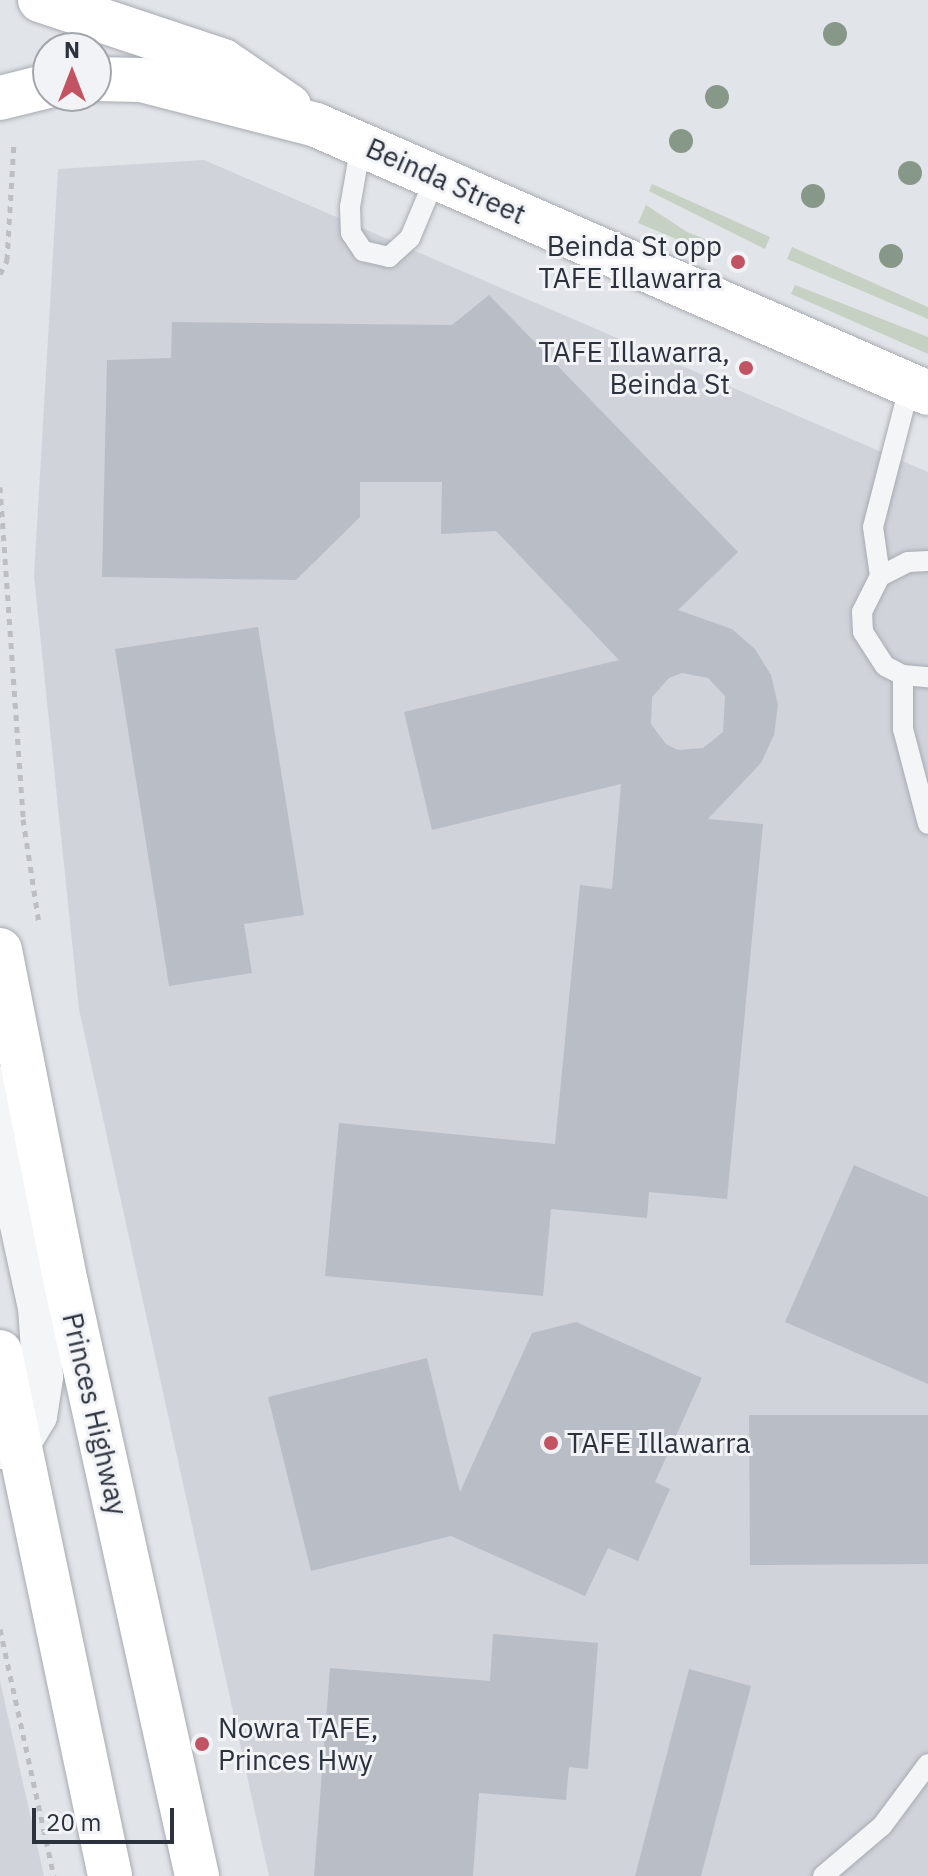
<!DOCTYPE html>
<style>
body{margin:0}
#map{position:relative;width:928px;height:1876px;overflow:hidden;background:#e1e4e8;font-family:"IBM Plex Sans",sans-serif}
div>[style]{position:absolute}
.built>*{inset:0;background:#d0d3da}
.green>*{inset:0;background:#c7d1c3}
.building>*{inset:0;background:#b9bdc5}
.path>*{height:5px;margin-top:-2.5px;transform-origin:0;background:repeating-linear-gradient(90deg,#bcbec3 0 6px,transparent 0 12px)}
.roads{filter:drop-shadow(0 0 2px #a7abb2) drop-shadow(0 0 2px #a7abb2)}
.lane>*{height:20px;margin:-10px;padding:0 10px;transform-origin:10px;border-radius:10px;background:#f4f5f7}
.street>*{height:40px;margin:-20px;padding:0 20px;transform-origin:20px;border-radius:20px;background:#f4f5f7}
.secondary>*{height:44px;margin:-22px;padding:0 22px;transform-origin:22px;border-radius:22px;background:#fff}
.highway>*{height:44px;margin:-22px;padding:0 22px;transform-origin:22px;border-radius:22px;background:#fff}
.trees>*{width:24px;height:24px;margin:-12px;border-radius:50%;background:#889888}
.dots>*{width:22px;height:22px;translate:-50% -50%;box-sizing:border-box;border:4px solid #f1f3f6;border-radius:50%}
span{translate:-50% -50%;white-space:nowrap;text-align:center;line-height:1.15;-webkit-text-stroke:6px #f1f3f6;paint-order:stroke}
.street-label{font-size:28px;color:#2b323e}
.poi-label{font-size:28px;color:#2b323e}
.right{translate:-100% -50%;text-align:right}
.left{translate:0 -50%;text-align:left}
.north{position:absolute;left:32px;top:32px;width:80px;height:80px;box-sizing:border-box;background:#f1f3f6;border:2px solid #a2a6ac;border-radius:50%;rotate:0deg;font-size:22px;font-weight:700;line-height:32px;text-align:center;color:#2b323e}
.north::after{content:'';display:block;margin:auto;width:28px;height:36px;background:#c15362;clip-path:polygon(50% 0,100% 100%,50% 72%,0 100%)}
.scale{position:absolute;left:32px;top:1808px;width:142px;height:36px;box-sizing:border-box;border:4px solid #2b323e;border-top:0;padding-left:10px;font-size:24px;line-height:28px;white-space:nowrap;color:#2b323e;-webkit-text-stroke:6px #f1f3f6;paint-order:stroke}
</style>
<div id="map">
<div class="built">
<div style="clip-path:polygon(204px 160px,928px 472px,928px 1876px,269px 1876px,79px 1009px,34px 576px,58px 169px)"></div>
<div style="clip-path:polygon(0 1681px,44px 1876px,0 1876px)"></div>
</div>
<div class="green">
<div style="clip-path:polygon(652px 184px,770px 237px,765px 249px,649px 191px)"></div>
<div style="clip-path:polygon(646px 205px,687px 232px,723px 246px,719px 257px,638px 223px)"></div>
<div style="clip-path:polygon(792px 247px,928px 307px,928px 319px,787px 259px)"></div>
<div style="clip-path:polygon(795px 285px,928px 337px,928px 354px,791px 294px)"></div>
</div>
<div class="building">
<div style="clip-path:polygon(evenodd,489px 295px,738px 552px,678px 610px,732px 629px,755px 649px,771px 675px,778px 705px,774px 735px,761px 763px,708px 819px,763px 824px,727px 1199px,649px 1192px,647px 1218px,551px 1209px,543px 1296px,325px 1276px,339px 1123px,555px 1144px,580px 885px,612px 889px,621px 784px,432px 830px,404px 712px,619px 660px,496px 531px,441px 534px,442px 482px,360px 482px,360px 517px,296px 580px,102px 577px,107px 360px,171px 358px,172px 322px,452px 325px,489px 295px,682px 673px,708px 678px,725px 696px,723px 732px,703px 748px,678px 750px,666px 744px,651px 724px,652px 697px,669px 678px,682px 673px)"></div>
<div style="clip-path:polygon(258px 627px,304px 915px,244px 924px,252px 973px,169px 986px,115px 649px)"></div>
<div style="clip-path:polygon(854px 1165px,928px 1197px,928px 1384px,785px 1322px)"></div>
<div style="clip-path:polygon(576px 1322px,702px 1378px,655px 1482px,670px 1489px,638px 1561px,608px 1548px,585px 1596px,451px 1536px,311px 1571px,268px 1397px,427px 1358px,460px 1492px,532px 1333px)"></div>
<div style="clip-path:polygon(749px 1415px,928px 1415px,928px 1564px,750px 1565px)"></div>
<div style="clip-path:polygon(493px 1634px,598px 1643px,588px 1769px,569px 1767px,566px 1800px,479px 1793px,473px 1876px,314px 1876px,330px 1668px,490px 1681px)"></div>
<div style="clip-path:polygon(689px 1669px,751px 1686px,701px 1876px,635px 1876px)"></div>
</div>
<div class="path">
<div style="left:0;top:274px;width:16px;rotate:-63deg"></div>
<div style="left:7px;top:260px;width:118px;rotate:-86.6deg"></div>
<div style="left:0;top:487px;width:333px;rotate:86deg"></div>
<div style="left:23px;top:819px;width:106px;rotate:81.3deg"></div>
<div style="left:0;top:1629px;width:253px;rotate:77.7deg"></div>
</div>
<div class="roads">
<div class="lane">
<div style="left:361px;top:144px;width:64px;rotate:99.9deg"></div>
<div style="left:350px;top:207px;width:26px;rotate:88deg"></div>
<div style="left:351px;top:233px;width:22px;rotate:56deg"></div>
<div style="left:363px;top:251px;width:27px;rotate:13deg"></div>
<div style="left:389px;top:257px;width:28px;rotate:-42deg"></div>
<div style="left:410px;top:238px;width:67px;rotate:-67.2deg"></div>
<div style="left:928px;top:561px;width:20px;rotate:177deg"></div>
<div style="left:908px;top:562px;width:31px;rotate:153deg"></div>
<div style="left:880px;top:576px;width:40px;rotate:116.6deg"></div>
<div style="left:862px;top:612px;width:20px;rotate:87deg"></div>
<div style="left:863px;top:632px;width:40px;rotate:57.1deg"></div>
<div style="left:885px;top:666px;width:20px;rotate:27deg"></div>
<div style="left:903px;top:675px;width:25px;rotate:5deg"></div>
<div style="left:880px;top:576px;width:49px;rotate:-98.1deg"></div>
<div style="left:873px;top:527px;width:148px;rotate:-75.5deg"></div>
<div style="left:903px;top:675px;width:54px;rotate:90deg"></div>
<div style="left:903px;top:729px;width:98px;rotate:75.3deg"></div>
<div style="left:823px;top:1876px;width:77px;rotate:-40.3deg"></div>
<div style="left:882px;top:1826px;width:77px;rotate:-53.4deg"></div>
</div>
<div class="street">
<div style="left:0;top:1449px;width:21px;rotate:-14deg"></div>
<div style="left:20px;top:1444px;width:33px;rotate:-59deg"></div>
<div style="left:37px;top:1416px;width:39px;rotate:-81deg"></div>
<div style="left:43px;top:1377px;width:69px;rotate:-94.1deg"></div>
<div style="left:38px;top:1308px;width:98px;rotate:-102.3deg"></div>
<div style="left:17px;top:1212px;width:130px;rotate:-91.8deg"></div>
</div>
<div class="secondary">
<div style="left:40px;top:0;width:193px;rotate:18.4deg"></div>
<div style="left:223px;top:61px;width:80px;rotate:34.3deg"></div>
<div style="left:96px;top:79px;width:45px;rotate:1.3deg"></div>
<div style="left:141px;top:80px;width:181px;rotate:14.4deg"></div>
<div style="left:316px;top:125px;width:668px;rotate:23.65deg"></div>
<div style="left:0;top:98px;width:49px;rotate:-14deg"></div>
</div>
<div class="highway">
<div style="left:0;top:950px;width:339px;rotate:78.8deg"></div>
<div style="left:66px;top:1283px;width:607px;rotate:77.54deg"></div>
<div style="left:0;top:1352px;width:535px;rotate:78.14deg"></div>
</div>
</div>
<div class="trees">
<div style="left:835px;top:34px"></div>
<div style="left:717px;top:97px"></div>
<div style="left:681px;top:141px"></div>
<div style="left:910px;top:173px"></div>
<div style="left:813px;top:196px"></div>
<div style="left:891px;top:256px"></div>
</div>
<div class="dots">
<div style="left:738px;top:262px;background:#c15362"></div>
<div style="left:746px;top:368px;background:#c15362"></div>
<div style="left:551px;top:1443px;background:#c15362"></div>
<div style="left:202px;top:1744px;background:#c15362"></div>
</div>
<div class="street-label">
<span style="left:446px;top:181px;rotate:24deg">Beinda Street</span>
<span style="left:95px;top:1414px;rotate:77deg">Princes Highway</span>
</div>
<div class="poi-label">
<span class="right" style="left:722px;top:262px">Beinda St opp<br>TAFE Illawarra</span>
<span class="right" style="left:730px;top:368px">TAFE Illawarra,<br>Beinda St</span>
<span class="left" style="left:567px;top:1443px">TAFE Illawarra</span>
<span class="left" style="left:218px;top:1744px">Nowra TAFE,<br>Princes Hwy</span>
</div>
<div class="north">N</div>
<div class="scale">20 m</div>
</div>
